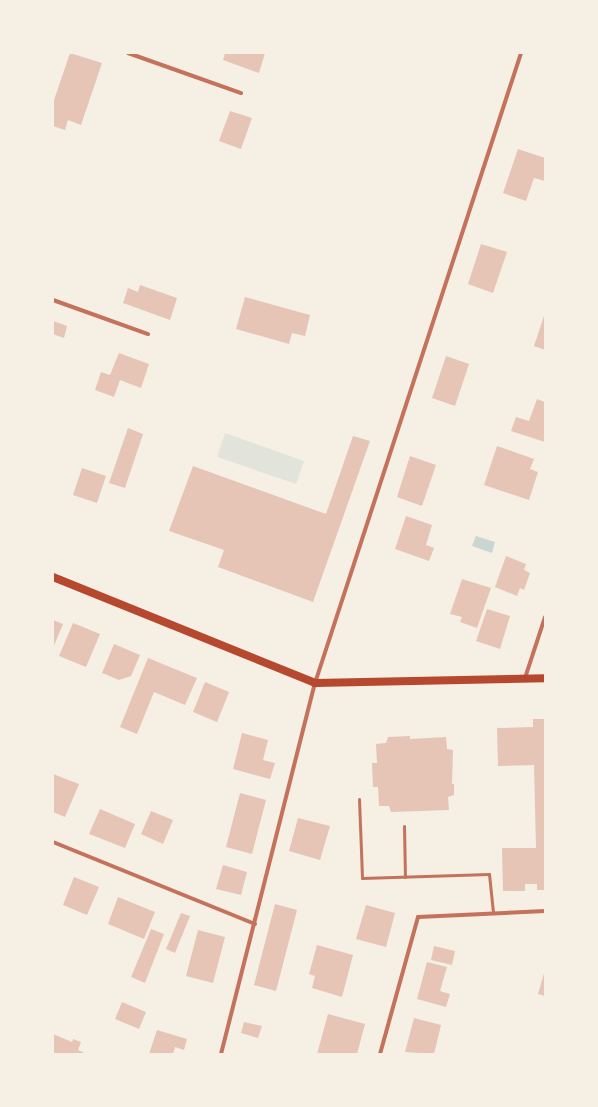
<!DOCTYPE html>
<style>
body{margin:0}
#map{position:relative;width:598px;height:1107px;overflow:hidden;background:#f6efe4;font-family:Manrope,sans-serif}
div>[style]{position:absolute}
.green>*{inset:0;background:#e2e4dc}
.water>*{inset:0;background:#c9d6d2}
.building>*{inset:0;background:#e6c5b7}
.service>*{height:3px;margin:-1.5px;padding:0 1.5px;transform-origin:1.5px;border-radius:1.5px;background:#c5725c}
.minor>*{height:4px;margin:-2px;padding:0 2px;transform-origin:2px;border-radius:2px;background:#c5725c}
.secondary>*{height:8px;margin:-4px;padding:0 4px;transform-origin:4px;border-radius:4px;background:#b5482f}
span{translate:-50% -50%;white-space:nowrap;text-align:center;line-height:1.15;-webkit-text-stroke:3px #f6efe4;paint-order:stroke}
.frame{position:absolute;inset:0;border:54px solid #f6efe4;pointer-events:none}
</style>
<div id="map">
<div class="green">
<div style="clip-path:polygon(225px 433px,304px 461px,296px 484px,217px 457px)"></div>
</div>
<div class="water">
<div style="clip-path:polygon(476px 536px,495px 542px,492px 553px,472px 546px)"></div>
</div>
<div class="building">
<div style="clip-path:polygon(70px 53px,102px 63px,81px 125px,68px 120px,65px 130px,53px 126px,53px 103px)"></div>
<div style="clip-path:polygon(225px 53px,265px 53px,259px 73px,223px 60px)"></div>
<div style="clip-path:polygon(230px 111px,252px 118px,241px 149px,219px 141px)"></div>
<div style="clip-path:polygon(518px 149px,545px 158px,545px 181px,534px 178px,526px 201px,503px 193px)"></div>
<div style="clip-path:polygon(481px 244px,507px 252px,493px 293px,468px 284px)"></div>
<div style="clip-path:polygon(140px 285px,177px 298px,170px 320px,123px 303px,128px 288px,138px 292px)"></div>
<div style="clip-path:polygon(245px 297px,310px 315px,305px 336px,292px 333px,289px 344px,236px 329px)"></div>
<div style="clip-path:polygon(545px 313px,545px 350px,534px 346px)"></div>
<div style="clip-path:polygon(53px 321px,67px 326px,64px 338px,53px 334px)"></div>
<div style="clip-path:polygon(119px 353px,149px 364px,141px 388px,120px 380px,114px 397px,95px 390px,101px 372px,110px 375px)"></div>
<div style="clip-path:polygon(446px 356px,469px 364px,455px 406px,432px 398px)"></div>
<div style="clip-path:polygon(537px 399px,545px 402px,545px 442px,511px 431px,516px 417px,529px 421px)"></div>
<div style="clip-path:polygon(128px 428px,143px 434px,125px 488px,109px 483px)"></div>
<div style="clip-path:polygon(353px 436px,370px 441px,313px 602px,218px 567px,224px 550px,169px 531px,193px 466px,326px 514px)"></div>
<div style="clip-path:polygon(497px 446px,534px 459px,530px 469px,538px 472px,529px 500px,484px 485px)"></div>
<div style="clip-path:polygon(410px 456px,436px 465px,422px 506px,397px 497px)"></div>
<div style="clip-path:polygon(82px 468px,106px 476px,97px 503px,73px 495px)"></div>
<div style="clip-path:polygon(406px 516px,432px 525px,426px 545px,434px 548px,429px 561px,395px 549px)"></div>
<div style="clip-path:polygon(506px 556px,526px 564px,524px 570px,530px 573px,524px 590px,520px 588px,517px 596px,495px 587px)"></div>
<div style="clip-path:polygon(462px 579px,491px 588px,477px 628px,460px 622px,462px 617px,450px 614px)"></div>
<div style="clip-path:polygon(487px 609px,510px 616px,500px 649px,476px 641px)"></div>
<div style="clip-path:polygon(53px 620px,63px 624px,53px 648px)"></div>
<div style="clip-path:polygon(73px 623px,100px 634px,86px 667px,59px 656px)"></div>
<div style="clip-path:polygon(114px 644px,140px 655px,131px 676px,119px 680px,102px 673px)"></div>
<div style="clip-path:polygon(148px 658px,197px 678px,185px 705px,154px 692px,137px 734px,120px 727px)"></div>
<div style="clip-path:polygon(205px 682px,229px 692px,217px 722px,193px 712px)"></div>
<div style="clip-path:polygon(533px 719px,545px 719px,545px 890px,537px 890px,537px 884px,525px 884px,525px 891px,503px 891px,502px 848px,536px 848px,534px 765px,498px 766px,497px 728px,533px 727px)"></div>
<div style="clip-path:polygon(242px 733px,268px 740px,263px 760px,275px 763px,270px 779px,233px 769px)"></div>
<div style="clip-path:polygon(410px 736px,410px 739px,446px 737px,447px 749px,453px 750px,452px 784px,454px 784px,454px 795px,448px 797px,449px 810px,391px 812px,389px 806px,379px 806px,378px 787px,373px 787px,372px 763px,377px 763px,376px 744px,386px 743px,388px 737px)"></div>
<div style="clip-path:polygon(53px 774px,79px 784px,65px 817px,53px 812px)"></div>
<div style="clip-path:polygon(240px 793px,266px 800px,252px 854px,226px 847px)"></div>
<div style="clip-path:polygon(100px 809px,135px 824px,125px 848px,89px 834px)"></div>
<div style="clip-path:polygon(151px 811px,173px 820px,163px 844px,141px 834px)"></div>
<div style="clip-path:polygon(298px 818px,330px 826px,320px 860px,289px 851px)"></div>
<div style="clip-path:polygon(223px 865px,247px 872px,241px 895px,216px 889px)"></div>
<div style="clip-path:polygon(74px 877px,99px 887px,87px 915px,63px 905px)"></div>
<div style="clip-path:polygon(118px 897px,155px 912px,144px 939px,108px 924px)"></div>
<div style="clip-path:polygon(275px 904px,297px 910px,276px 991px,254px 985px)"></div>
<div style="clip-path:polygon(366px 905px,395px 913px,386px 947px,356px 939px)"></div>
<div style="clip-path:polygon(181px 913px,190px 916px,175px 953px,166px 949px)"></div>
<div style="clip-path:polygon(151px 929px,164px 934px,145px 983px,131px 977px)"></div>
<div style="clip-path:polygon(198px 930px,225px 937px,213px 983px,186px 976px)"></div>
<div style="clip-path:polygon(317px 945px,353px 955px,342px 997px,312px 988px,315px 976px,309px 974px)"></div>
<div style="clip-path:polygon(434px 946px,455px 951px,452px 965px,431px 960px)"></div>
<div style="clip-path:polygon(427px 962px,447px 967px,440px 991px,450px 994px,446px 1007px,417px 999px)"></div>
<div style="clip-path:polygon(545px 970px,545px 996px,538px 994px)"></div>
<div style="clip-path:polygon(122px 1002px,146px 1012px,139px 1029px,115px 1019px)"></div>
<div style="clip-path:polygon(328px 1014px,365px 1024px,357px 1054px,317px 1054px)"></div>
<div style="clip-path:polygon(414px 1018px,441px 1025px,434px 1054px,405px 1052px)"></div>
<div style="clip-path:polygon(244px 1022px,262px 1026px,258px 1038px,241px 1033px)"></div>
<div style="clip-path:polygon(157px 1030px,187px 1039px,184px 1050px,175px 1047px,173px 1054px,149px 1054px)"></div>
<div style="clip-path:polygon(53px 1034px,72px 1042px,73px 1039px,81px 1042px,78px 1050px,87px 1054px,53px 1054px)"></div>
</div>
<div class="service">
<div style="left:359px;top:799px;width:79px;rotate:87.8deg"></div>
<div style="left:362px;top:878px;width:127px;rotate:-1.8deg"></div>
<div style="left:489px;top:874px;width:39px;rotate:84deg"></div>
<div style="left:404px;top:826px;width:51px;rotate:88.9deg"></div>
</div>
<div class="minor">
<div style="left:128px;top:53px;width:120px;rotate:19.5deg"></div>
<div style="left:53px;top:300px;width:101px;rotate:19.7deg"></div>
<div style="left:525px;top:678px;width:64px;rotate:-71.8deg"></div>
<div style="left:53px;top:842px;width:218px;rotate:22.1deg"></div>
<div style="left:221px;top:1054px;width:383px;rotate:-75.8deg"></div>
<div style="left:315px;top:683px;width:663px;rotate:-71.89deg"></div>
<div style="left:380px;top:1054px;width:142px;rotate:-74.5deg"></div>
<div style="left:418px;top:917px;width:127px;rotate:-2.7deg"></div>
</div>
<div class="secondary">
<div style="left:53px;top:577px;width:283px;rotate:22deg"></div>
<div style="left:315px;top:683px;width:230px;rotate:-1.2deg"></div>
</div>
<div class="frame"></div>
</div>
